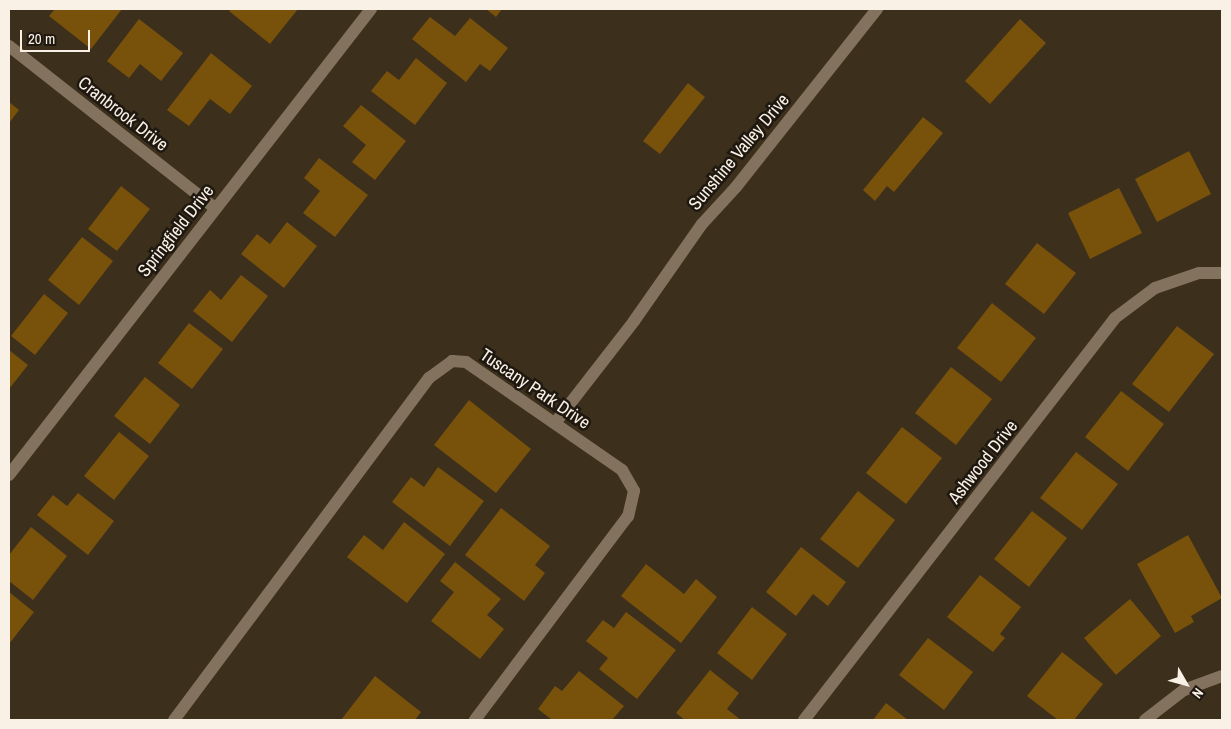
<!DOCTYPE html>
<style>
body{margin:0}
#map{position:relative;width:1231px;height:729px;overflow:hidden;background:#3c2f1c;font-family:"Archivo Narrow",sans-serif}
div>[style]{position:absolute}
.building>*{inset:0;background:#78510b}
.street>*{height:12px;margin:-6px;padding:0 6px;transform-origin:6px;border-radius:6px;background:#83735e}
span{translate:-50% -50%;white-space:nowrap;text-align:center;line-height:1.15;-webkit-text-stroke:5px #1e1810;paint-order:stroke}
.street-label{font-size:18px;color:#faf1e6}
.frame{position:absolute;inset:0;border:10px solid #faf1e6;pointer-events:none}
.north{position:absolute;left:1161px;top:659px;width:50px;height:50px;-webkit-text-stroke:4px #1e1810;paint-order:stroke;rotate:128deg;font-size:14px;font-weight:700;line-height:20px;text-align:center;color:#faf1e6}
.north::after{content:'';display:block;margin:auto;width:18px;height:22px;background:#faf1e6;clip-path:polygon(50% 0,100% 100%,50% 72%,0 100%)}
.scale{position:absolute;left:20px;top:30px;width:70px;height:22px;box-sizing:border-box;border:2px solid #faf1e6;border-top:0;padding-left:6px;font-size:15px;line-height:18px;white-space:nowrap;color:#faf1e6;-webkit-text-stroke:4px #1e1810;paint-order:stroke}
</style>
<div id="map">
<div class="building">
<div style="clip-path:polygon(55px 9px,122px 9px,91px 49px,49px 16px)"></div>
<div style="clip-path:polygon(231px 9px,298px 9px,270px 44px,229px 11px)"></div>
<div style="clip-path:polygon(486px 9px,502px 9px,496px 17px)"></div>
<div style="clip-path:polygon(430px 17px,455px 36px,470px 18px,508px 48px,490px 71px,480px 64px,466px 82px,412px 39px)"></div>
<div style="clip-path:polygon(139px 19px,183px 53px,161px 81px,140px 64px,129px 78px,107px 61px)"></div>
<div style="clip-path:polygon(1020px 19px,1046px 43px,990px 104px,965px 81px)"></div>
<div style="clip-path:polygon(211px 53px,252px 86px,230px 114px,210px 99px,189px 126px,167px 110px)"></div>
<div style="clip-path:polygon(416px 58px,447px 83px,415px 125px,371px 91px,387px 71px,399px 80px)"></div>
<div style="clip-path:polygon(688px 83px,705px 97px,660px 154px,643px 141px)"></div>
<div style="clip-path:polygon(9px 102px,19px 110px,9px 123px)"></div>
<div style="clip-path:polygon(361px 105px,406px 141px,375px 180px,352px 162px,366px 145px,343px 126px)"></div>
<div style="clip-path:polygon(923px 117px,943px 133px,894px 192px,887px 186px,875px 201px,863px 190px)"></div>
<div style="clip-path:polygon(1189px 151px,1211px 194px,1157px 222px,1135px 179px)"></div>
<div style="clip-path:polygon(319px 158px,368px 195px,335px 237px,303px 213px,320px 191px,304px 178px)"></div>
<div style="clip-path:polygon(121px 186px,150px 209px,117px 251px,88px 229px)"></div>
<div style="clip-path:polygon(1119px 188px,1142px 233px,1090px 259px,1068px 213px)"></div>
<div style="clip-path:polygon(287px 222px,317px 246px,284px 288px,241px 254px,257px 234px,270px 244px)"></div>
<div style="clip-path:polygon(82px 237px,113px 261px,79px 305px,48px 280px)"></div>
<div style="clip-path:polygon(1037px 243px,1076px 273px,1044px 314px,1005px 284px)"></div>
<div style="clip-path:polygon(241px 275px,268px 296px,232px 342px,193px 311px,210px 290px,221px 300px)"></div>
<div style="clip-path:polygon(44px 294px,68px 313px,35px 355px,11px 336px)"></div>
<div style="clip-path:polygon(992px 303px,1036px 338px,1001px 382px,957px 348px)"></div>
<div style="clip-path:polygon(189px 323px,223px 349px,192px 389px,158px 363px)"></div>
<div style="clip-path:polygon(1177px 326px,1214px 354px,1169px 412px,1132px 384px)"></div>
<div style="clip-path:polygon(9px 350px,28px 365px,9px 389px)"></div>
<div style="clip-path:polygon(951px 367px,992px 399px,956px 445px,915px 413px)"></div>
<div style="clip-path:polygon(145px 377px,180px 405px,150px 444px,114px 416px)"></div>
<div style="clip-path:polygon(1121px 391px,1164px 424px,1128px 471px,1085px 437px)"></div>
<div style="clip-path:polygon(469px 400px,531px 449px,496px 493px,434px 445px)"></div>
<div style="clip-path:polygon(902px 427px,942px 458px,906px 504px,866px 473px)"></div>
<div style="clip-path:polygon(119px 432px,149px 456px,114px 500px,84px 476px)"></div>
<div style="clip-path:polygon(1076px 452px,1118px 484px,1082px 530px,1040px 498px)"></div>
<div style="clip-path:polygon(438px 467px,484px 501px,450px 546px,392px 502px,411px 477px,424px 487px)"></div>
<div style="clip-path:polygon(858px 491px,895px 520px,858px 568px,820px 539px)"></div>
<div style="clip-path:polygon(78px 493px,114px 521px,88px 555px,37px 515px,53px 495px,67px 506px)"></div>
<div style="clip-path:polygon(501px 508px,550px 546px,535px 565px,545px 573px,524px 601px,465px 555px)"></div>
<div style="clip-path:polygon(1032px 511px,1067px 538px,1029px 587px,994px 559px)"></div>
<div style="clip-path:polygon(404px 522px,445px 554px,407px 603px,347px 557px,364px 535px,383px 550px)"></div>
<div style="clip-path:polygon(31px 527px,67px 556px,33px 600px,9px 581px,9px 555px)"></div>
<div style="clip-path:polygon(1188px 535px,1222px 598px,1191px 616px,1194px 622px,1175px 633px,1137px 564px)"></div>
<div style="clip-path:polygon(801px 547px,846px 582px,828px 606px,813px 594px,796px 616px,766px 592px)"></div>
<div style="clip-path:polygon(455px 562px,501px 599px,487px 615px,504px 629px,480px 659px,431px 621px,454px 592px,440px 581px)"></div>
<div style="clip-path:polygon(646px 564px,684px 594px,696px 579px,717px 597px,681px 643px,621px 596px)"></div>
<div style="clip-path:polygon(980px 575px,1021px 607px,1000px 634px,1005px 638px,993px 652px,947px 617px)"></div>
<div style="clip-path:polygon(9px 592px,34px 612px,9px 644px)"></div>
<div style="clip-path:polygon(1130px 599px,1161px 636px,1116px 675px,1084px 638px)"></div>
<div style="clip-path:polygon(752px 607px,787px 634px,752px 680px,717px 653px)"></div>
<div style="clip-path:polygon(626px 612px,676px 650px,637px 699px,599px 669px,608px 658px,586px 641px,603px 620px,614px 628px)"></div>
<div style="clip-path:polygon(928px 638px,973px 672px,944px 710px,899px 675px)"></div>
<div style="clip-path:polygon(1062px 652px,1103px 684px,1074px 720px,1058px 720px,1027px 696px)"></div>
<div style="clip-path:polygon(710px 670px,739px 693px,727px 709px,741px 720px,685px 720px,676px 713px)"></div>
<div style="clip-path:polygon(579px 671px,624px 706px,612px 720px,552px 720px,538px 709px,555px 686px,562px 691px)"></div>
<div style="clip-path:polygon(375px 676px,421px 712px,415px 720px,341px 720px)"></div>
<div style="clip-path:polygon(886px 703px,908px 720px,873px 720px)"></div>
</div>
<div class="street">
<div style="left:9px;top:46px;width:262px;rotate:38.2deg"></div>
<div style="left:555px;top:423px;width:129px;rotate:-52.2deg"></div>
<div style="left:634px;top:321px;width:118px;rotate:-55deg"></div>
<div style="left:702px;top:224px;width:50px;rotate:-47.4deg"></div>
<div style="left:736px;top:187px;width:227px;rotate:-51.6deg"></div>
<div style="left:9px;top:475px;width:590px;rotate:-52.16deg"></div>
<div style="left:174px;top:720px;width:427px;rotate:-53.3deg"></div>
<div style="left:429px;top:378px;width:29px;rotate:-36deg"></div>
<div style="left:452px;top:361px;width:14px;rotate:4deg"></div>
<div style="left:466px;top:362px;width:190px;rotate:34.7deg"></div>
<div style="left:622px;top:470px;width:24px;rotate:60deg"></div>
<div style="left:634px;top:491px;width:26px;rotate:103deg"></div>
<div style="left:628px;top:516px;width:255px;rotate:126.9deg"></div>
<div style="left:804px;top:720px;width:508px;rotate:-52.27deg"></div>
<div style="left:1115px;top:318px;width:50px;rotate:-36.9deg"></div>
<div style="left:1155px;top:288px;width:46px;rotate:-18.8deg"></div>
<div style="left:1199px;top:273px;width:23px"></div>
<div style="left:1145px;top:720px;width:49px;rotate:-37.6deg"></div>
<div style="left:1184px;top:690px;width:40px;rotate:-20.2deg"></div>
</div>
<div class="street-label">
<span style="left:123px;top:114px;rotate:38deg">Cranbrook Drive</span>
<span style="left:739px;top:152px;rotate:-50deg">Sunshine Valley Drive</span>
<span style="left:176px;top:231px;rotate:-52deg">Springfield Drive</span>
<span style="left:535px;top:389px;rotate:34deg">Tuscany Park Drive</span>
<span style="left:983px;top:462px;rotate:-52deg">Ashwood Drive</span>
</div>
<div class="frame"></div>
<div class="north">N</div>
<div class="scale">20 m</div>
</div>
